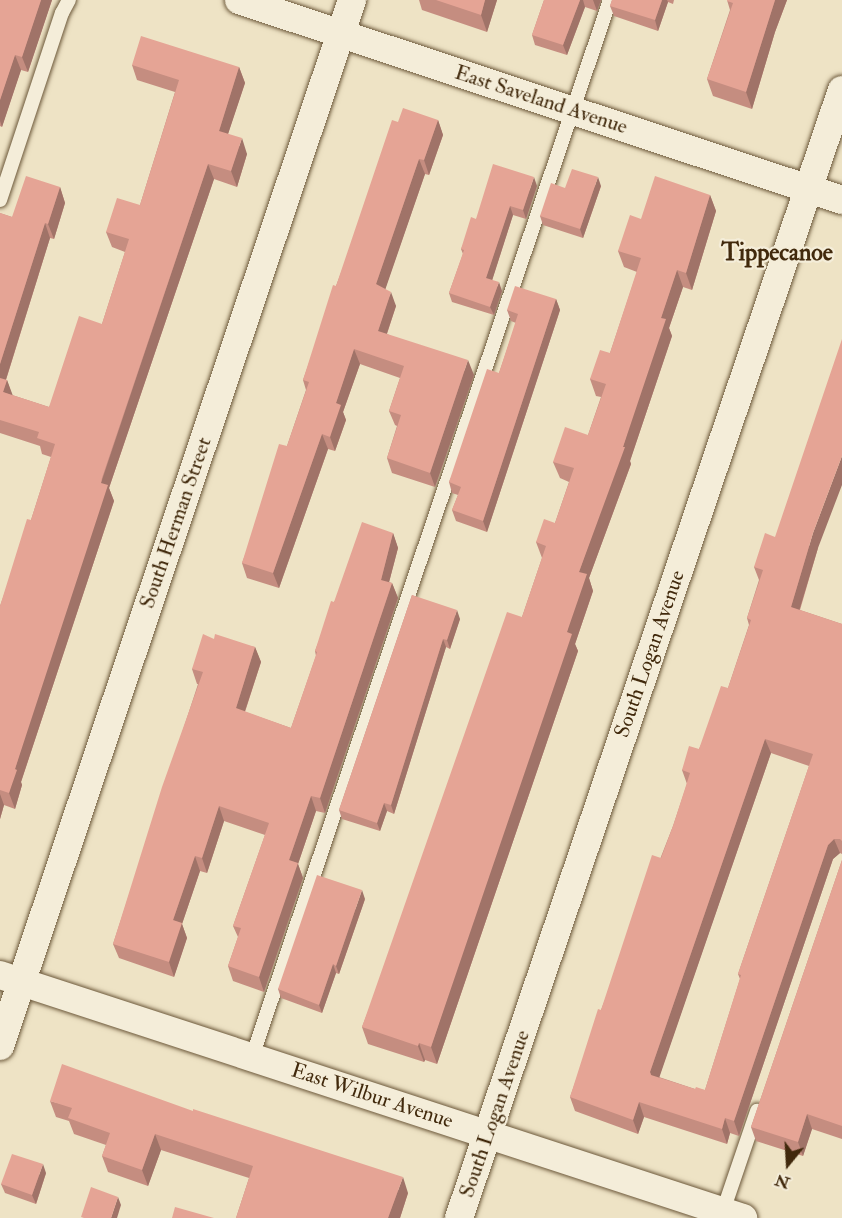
<!DOCTYPE html>
<style>
body{margin:0}
#map{position:relative;width:842px;height:1218px;overflow:hidden;background:#eee3c5;font-family:"IM FELL Double Pica",serif}
div>[style]{position:absolute}
.roads{filter:drop-shadow(0 0 2px #6c583a) drop-shadow(0 0 2px #6c583a)}
.lane>*{height:14px;margin:-7px;padding:0 7px;transform-origin:7px;border-radius:7px;background:#f4edd9}
.street>*{height:28px;margin:-14px;padding:0 14px;transform-origin:14px;border-radius:14px;background:#f4edd9}
.wall>*{inset:0;background:#c58d80}
.shaded-wall>*{inset:0;background:#a07368}
.building>*{inset:0;background:#e5a495}
span{translate:-50% -50%;white-space:nowrap;text-align:center;line-height:1.15;-webkit-text-stroke:4.5px #f4edd9;paint-order:stroke}
.street-label{font-size:21px;color:#41290c}
.quarter-label{font-size:24px;color:#41290c;font-weight:700}
.north{position:absolute;left:758px;top:1134px;width:60px;height:60px;-webkit-text-stroke:4px #f4edd9;paint-order:stroke;rotate:198deg;font-size:16px;font-weight:700;line-height:24px;text-align:center;color:#41290c}
.north::after{content:'';display:block;margin:auto;width:21px;height:27px;background:#41290c;clip-path:polygon(50% 0,100% 100%,50% 72%,0 100%)}
</style>
<div id="map">
<div class="roads">
<div class="lane">
<div style="left:0;top:200px;width:197px;rotate:-71.7deg"></div>
<div style="left:62px;top:13px;width:15px;rotate:-62deg"></div>
<div style="left:252px;top:1057px;width:1116px;rotate:-71.29deg"></div>
<div style="left:723px;top:1211px;width:106px;rotate:-71.2deg"></div>
</div>
<div class="street">
<div style="left:239px;top:0;width:635px;rotate:18.35deg"></div>
<div style="left:0;top:975px;width:782px;rotate:18.11deg"></div>
<div style="left:0;top:1046px;width:1104px;rotate:-71.4deg"></div>
<div style="left:459px;top:1218px;width:1191px;rotate:-71.25deg"></div>
</div>
</div>
<div class="wall">
<div style="clip-path:polygon(0 0,52px 0,28px 72px,21px 70px,2px 127px,0 126px)"></div>
<div style="clip-path:polygon(419px 0,497px 0,487px 32px,422px 10px)"></div>
<div style="clip-path:polygon(544px 0,601px 0,597px 11px,585px 7px,567px 55px,535px 45px,532px 35px)"></div>
<div style="clip-path:polygon(612px 0,674px 0,673px 4px,668px 2px,658px 31px,614px 16px,610px 6px)"></div>
<div style="clip-path:polygon(727px 0,787px 0,775px 32px,752px 109px,713px 96px,707px 79px,730px 10px)"></div>
<div style="clip-path:polygon(132px 65px,239px 67px,245px 83px,228px 134px,247px 154px,237px 187px,214px 179px,109px 488px,114px 501px,21px 782px,22px 785px,15px 809px,4px 805px,0 819px,0 606px,31px 520px,51px 457px,42px 454px,40px 446px,0 433px,0 213px,12px 217px,60px 187px,65px 203px,54px 239px,50px 238px,6px 380px,7px 380px,12px 395px,49px 407px,102px 324px,125px 252px,112px 247px,106px 232px,140px 205px,175px 92px,137px 80px)"></div>
<div style="clip-path:polygon(438px 120px,443px 135px,429px 175px,425px 174px,385px 289px,396px 306px,387px 334px,474px 375px,435px 487px,392px 473px,387px 458px,397px 426px,395px 425px,389px 411px,400px 378px,360px 364px,343px 412px,346px 420px,335px 451px,328px 449px,279px 588px,247px 578px,242px 563px,287px 446px,306px 390px,303px 380px,336px 286px,398px 122px)"></div>
<div style="clip-path:polygon(537px 186px,526px 219px,513px 215px,492px 280px,502px 291px,494px 315px,452px 302px,449px 293px,463px 254px,461px 249px,476px 219px)"></div>
<div style="clip-path:polygon(601px 186px,583px 238px,543px 225px,540px 216px,565px 188px)"></div>
<div style="clip-path:polygon(710px 195px,716px 211px,692px 290px,683px 287px,669px 328px,672px 336px,630px 461px,631px 464px,589px 578px,593px 591px,575px 644px,578px 651px,437px 1064px,425px 1060px,424px 1062px,368px 1044px,362px 1027px,522px 617px,542px 558px,536px 542px,555px 523px,569px 482px,560px 478px,553px 462px,588px 435px,601px 397px,596px 396px,590px 379px,610px 353px,637px 272px,624px 267px,618px 251px,641px 219px)"></div>
<div style="clip-path:polygon(556px 299px,560px 310px,487px 532px,456px 521px,452px 510px,458px 495px,452px 493px,449px 482px,499px 373px,516px 323px,511px 321px,507px 310px)"></div>
<div style="clip-path:polygon(393px 533px,398px 548px,389px 582px,392px 583px,398px 598px,325px 813px,316px 811px,298px 864px,303px 878px,264px 992px,233px 981px,228px 966px,238px 937px,233px 926px,265px 835px,224px 821px,207px 873px,200px 871px,182px 924px,187px 938px,174px 977px,119px 958px,113px 944px,198px 684px,197px 684px,192px 669px,214px 639px,255px 647px,261px 662px,245px 712px,291px 728px,316px 656px,315px 651px,334px 602px)"></div>
<div style="clip-path:polygon(evenodd,775px 537px,818px 548px,800px 610px,842px 624px,842px 854px,840px 853px,833px 859px,739px 1136px,730px 1133px,727px 1144px,644px 1117px,638px 1134px,575px 1111px,570px 1097px,601px 1010px,673px 826px,687px 784px,682px 770px,699px 749px,728px 688px,749px 625px,747px 618px,759px 580px,754px 567px,775px 537px,771px 753px,809px 766px,738px 974px,740px 979px,705px 1090px,695px 1089px,659px 1077px,771px 753px)"></div>
<div style="clip-path:polygon(412px 595px,460px 619px,450px 649px,446px 647px,394px 814px,387px 811px,380px 831px,342px 819px,339px 810px)"></div>
<div style="clip-path:polygon(842px 860px,842px 1139px,812px 1129px,803px 1156px,756px 1141px,751px 1127px)"></div>
<div style="clip-path:polygon(365px 899px,339px 974px,336px 973px,322px 1013px,281px 998px,278px 989px)"></div>
<div style="clip-path:polygon(50px 1101px,408px 1193px,400px 1218px,236px 1218px,249px 1178px,161px 1150px,148px 1186px,108px 1172px,102px 1156px,106px 1145px,74px 1134px,69px 1121px,56px 1117px)"></div>
<div style="clip-path:polygon(46px 1173px,36px 1204px,5px 1193px,1px 1184px)"></div>
</div>
<div class="shaded-wall">
<div style="clip-path:polygon(41px 0,52px 0,28px 72px,22px 57px)"></div>
<div style="clip-path:polygon(485px 0,497px 0,487px 32px,481px 15px)"></div>
<div style="clip-path:polygon(580px 0,583px 0,585px 7px,567px 55px,563px 45px)"></div>
<div style="clip-path:polygon(593px 0,601px 0,597px 11px)"></div>
<div style="clip-path:polygon(662px 0,667px 0,668px 2px,658px 31px,655px 20px)"></div>
<div style="clip-path:polygon(775px 0,787px 0,775px 32px,752px 109px,746px 92px)"></div>
<div style="clip-path:polygon(15px 55px,21px 70px,2px 127px,0 121px,0 100px)"></div>
<div style="clip-path:polygon(239px 67px,245px 83px,224px 146px,219px 131px)"></div>
<div style="clip-path:polygon(438px 120px,443px 135px,429px 175px,424px 160px)"></div>
<div style="clip-path:polygon(242px 138px,247px 154px,237px 187px,231px 171px)"></div>
<div style="clip-path:polygon(419px 159px,425px 174px,382px 299px,376px 284px)"></div>
<div style="clip-path:polygon(208px 164px,214px 179px,109px 488px,114px 501px,21px 782px,22px 785px,15px 809px,9px 793px,15px 769px,101px 483px)"></div>
<div style="clip-path:polygon(534px 177px,537px 186px,526px 219px,523px 210px)"></div>
<div style="clip-path:polygon(598px 177px,601px 186px,583px 238px,580px 229px)"></div>
<div style="clip-path:polygon(60px 187px,65px 203px,54px 239px,48px 224px)"></div>
<div style="clip-path:polygon(710px 195px,716px 211px,692px 290px,686px 273px)"></div>
<div style="clip-path:polygon(510px 206px,513px 215px,490px 287px,486px 278px)"></div>
<div style="clip-path:polygon(45px 223px,50px 238px,2px 392px,0 387px,0 364px)"></div>
<div style="clip-path:polygon(677px 270px,683px 287px,669px 328px,672px 336px,630px 461px,631px 464px,589px 578px,593px 591px,575px 644px,578px 651px,437px 1064px,431px 1047px,567px 632px,579px 572px,623px 447px,661px 318px)"></div>
<div style="clip-path:polygon(499px 282px,502px 291px,494px 315px,490px 307px)"></div>
<div style="clip-path:polygon(391px 292px,396px 306px,383px 345px,378px 331px)"></div>
<div style="clip-path:polygon(556px 299px,560px 310px,487px 532px,483px 521px)"></div>
<div style="clip-path:polygon(354px 349px,360px 364px,343px 412px,346px 420px,335px 451px,330px 437px,336px 403px)"></div>
<div style="clip-path:polygon(468px 360px,474px 375px,435px 487px,430px 473px)"></div>
<div style="clip-path:polygon(7px 380px,13px 396px,3px 392px)"></div>
<div style="clip-path:polygon(322px 434px,328px 449px,279px 588px,273px 573px)"></div>
<div style="clip-path:polygon(842px 456px,842px 485px,818px 548px,796px 621px,791px 607px,813px 533px)"></div>
<div style="clip-path:polygon(393px 533px,398px 548px,386px 594px,381px 580px)"></div>
<div style="clip-path:polygon(392px 583px,398px 598px,325px 813px,320px 798px)"></div>
<div style="clip-path:polygon(457px 610px,460px 619px,450px 649px,447px 640px)"></div>
<div style="clip-path:polygon(443px 639px,446px 647px,394px 814px,391px 805px)"></div>
<div style="clip-path:polygon(255px 647px,261px 662px,241px 723px,236px 708px)"></div>
<div style="clip-path:polygon(765px 739px,771px 753px,656px 1087px,650px 1072px)"></div>
<div style="clip-path:polygon(0 794px,4px 805px,0 819px)"></div>
<div style="clip-path:polygon(311px 796px,316px 811px,298px 864px,303px 878px,264px 992px,259px 977px,289px 860px)"></div>
<div style="clip-path:polygon(384px 803px,387px 811px,380px 831px,377px 823px)"></div>
<div style="clip-path:polygon(219px 806px,224px 821px,207px 873px,202px 858px)"></div>
<div style="clip-path:polygon(834px 839px,840px 853px,833px 859px,739px 1136px,734px 1121px,828px 845px)"></div>
<div style="clip-path:polygon(195px 856px,200px 871px,182px 924px,187px 938px,174px 977px,169px 962px,173px 920px)"></div>
<div style="clip-path:polygon(362px 890px,365px 899px,339px 974px,336px 966px)"></div>
<div style="clip-path:polygon(333px 964px,336px 973px,322px 1013px,319px 1005px)"></div>
<div style="clip-path:polygon(419px 1043px,425px 1060px,424px 1062px,418px 1046px)"></div>
<div style="clip-path:polygon(639px 1102px,644px 1117px,638px 1134px,633px 1120px)"></div>
<div style="clip-path:polygon(807px 1114px,812px 1129px,803px 1156px,798px 1142px)"></div>
<div style="clip-path:polygon(725px 1118px,730px 1133px,727px 1144px,722px 1129px)"></div>
<div style="clip-path:polygon(155px 1134px,161px 1150px,148px 1186px,142px 1170px)"></div>
<div style="clip-path:polygon(43px 1164px,46px 1173px,36px 1204px,32px 1195px)"></div>
<div style="clip-path:polygon(403px 1177px,408px 1193px,400px 1218px,388px 1218px)"></div>
<div style="clip-path:polygon(118px 1197px,121px 1205px,117px 1218px,111px 1218px)"></div>
</div>
<div class="building">
<div style="clip-path:polygon(0 0,41px 0,22px 57px,15px 55px,0 100px)"></div>
<div style="clip-path:polygon(436px 0,485px 0,481px 15px)"></div>
<div style="clip-path:polygon(544px 0,580px 0,563px 45px,532px 35px)"></div>
<div style="clip-path:polygon(612px 0,662px 0,655px 20px,610px 6px)"></div>
<div style="clip-path:polygon(727px 0,775px 0,746px 92px,707px 79px,733px 3px,727px 1px)"></div>
<div style="clip-path:polygon(141px 36px,239px 67px,219px 131px,242px 138px,231px 171px,208px 164px,102px 478px,101px 483px,108px 485px,15px 769px,17px 770px,9px 793px,0 790px,0 606px,27px 519px,31px 520px,55px 444px,37px 438px,39px 432px,0 420px,0 378px,7px 380px,3px 392px,49px 407px,79px 316px,102px 324px,129px 239px,106px 232px,117px 198px,140px 205px,179px 80px,132px 65px)"></div>
<div style="clip-path:polygon(403px 108px,438px 120px,424px 160px,419px 159px,376px 284px,391px 292px,378px 331px,468px 360px,430px 473px,387px 458px,401px 415px,389px 411px,404px 366px,354px 349px,336px 403px,341px 405px,330px 437px,322px 434px,273px 573px,242px 563px,279px 444px,287px 446px,309px 382px,303px 380px,333px 285px,336px 286px,392px 120px,398px 122px)"></div>
<div style="clip-path:polygon(493px 164px,534px 177px,523px 210px,510px 206px,486px 278px,499px 282px,490px 307px,449px 293px,464px 250px,461px 249px,471px 217px,476px 219px)"></div>
<div style="clip-path:polygon(572px 169px,598px 177px,580px 229px,540px 216px,551px 183px,565px 188px)"></div>
<div style="clip-path:polygon(26px 176px,60px 187px,48px 224px,45px 223px,0 364px,0 213px,12px 217px)"></div>
<div style="clip-path:polygon(655px 176px,710px 195px,686px 273px,677px 270px,661px 318px,666px 319px,623px 447px,625px 447px,579px 572px,587px 574px,567px 632px,572px 634px,431px 1047px,419px 1043px,418px 1046px,362px 1027px,507px 612px,522px 617px,546px 546px,536px 542px,544px 519px,555px 523px,574px 468px,553px 462px,565px 427px,588px 435px,606px 384px,590px 379px,600px 350px,610px 353px,641px 258px,618px 251px,630px 215px,641px 219px)"></div>
<div style="clip-path:polygon(515px 286px,556px 299px,483px 521px,452px 510px,461px 487px,449px 482px,487px 369px,499px 373px,518px 314px,507px 310px)"></div>
<div style="clip-path:polygon(evenodd,842px 339px,842px 456px,813px 533px,791px 607px,842px 624px,842px 841px,840px 839px,834px 839px,828px 845px,734px 1121px,725px 1118px,722px 1129px,639px 1102px,633px 1120px,570px 1097px,598px 1009px,601px 1010px,652px 855px,661px 858px,673px 826px,690px 773px,682px 770px,689px 746px,699px 749px,721px 686px,728px 688px,751px 620px,747px 618px,763px 570px,754px 567px,765px 533px,775px 537px,842px 339px,765px 739px,813px 754px,738px 974px,741px 975px,705px 1090px,696px 1087px,695px 1089px,651px 1075px,650px 1072px,765px 739px)"></div>
<div style="clip-path:polygon(362px 522px,393px 533px,381px 580px,392px 583px,320px 798px,311px 796px,289px 860px,298px 863px,259px 977px,228px 966px,241px 928px,233px 926px,269px 823px,219px 806px,202px 858px,195px 856px,173px 920px,182px 923px,169px 962px,113px 944px,162px 787px,203px 672px,192px 669px,203px 634px,214px 639px,215px 634px,255px 647px,236px 708px,291px 728px,317px 652px,315px 651px,331px 601px,334px 602px)"></div>
<div style="clip-path:polygon(412px 595px,457px 610px,447px 640px,443px 639px,391px 805px,384px 803px,377px 823px,339px 810px)"></div>
<div style="clip-path:polygon(842px 860px,842px 1126px,807px 1114px,798px 1142px,751px 1127px)"></div>
<div style="clip-path:polygon(317px 875px,362px 890px,336px 966px,333px 964px,319px 1005px,278px 989px)"></div>
<div style="clip-path:polygon(62px 1064px,193px 1111px,193px 1109px,403px 1177px,388px 1218px,236px 1218px,253px 1166px,155px 1134px,142px 1170px,102px 1156px,110px 1133px,68px 1118px,72px 1108px,50px 1101px)"></div>
<div style="clip-path:polygon(12px 1154px,43px 1164px,32px 1195px,1px 1184px)"></div>
<div style="clip-path:polygon(91px 1187px,118px 1197px,111px 1218px,84px 1218px,81px 1217px)"></div>
<div style="clip-path:polygon(175px 1207px,214px 1218px,172px 1218px)"></div>
</div>
<div class="street-label">
<span style="left:541px;top:100px;rotate:18deg">East Saveland Avenue</span>
<span style="left:176px;top:523px;rotate:-71deg">South Herman Street</span>
<span style="left:650px;top:654px;rotate:-71deg">South Logan Avenue</span>
<span style="left:372px;top:1096px;rotate:18deg">East Wilbur Avenue</span>
<span style="left:495px;top:1114px;rotate:-71deg">South Logan Avenue</span>
</div>
<div class="quarter-label">
<span style="left:777px;top:253px">Tippecanoe</span>
</div>
<div class="north">N</div>
</div>
